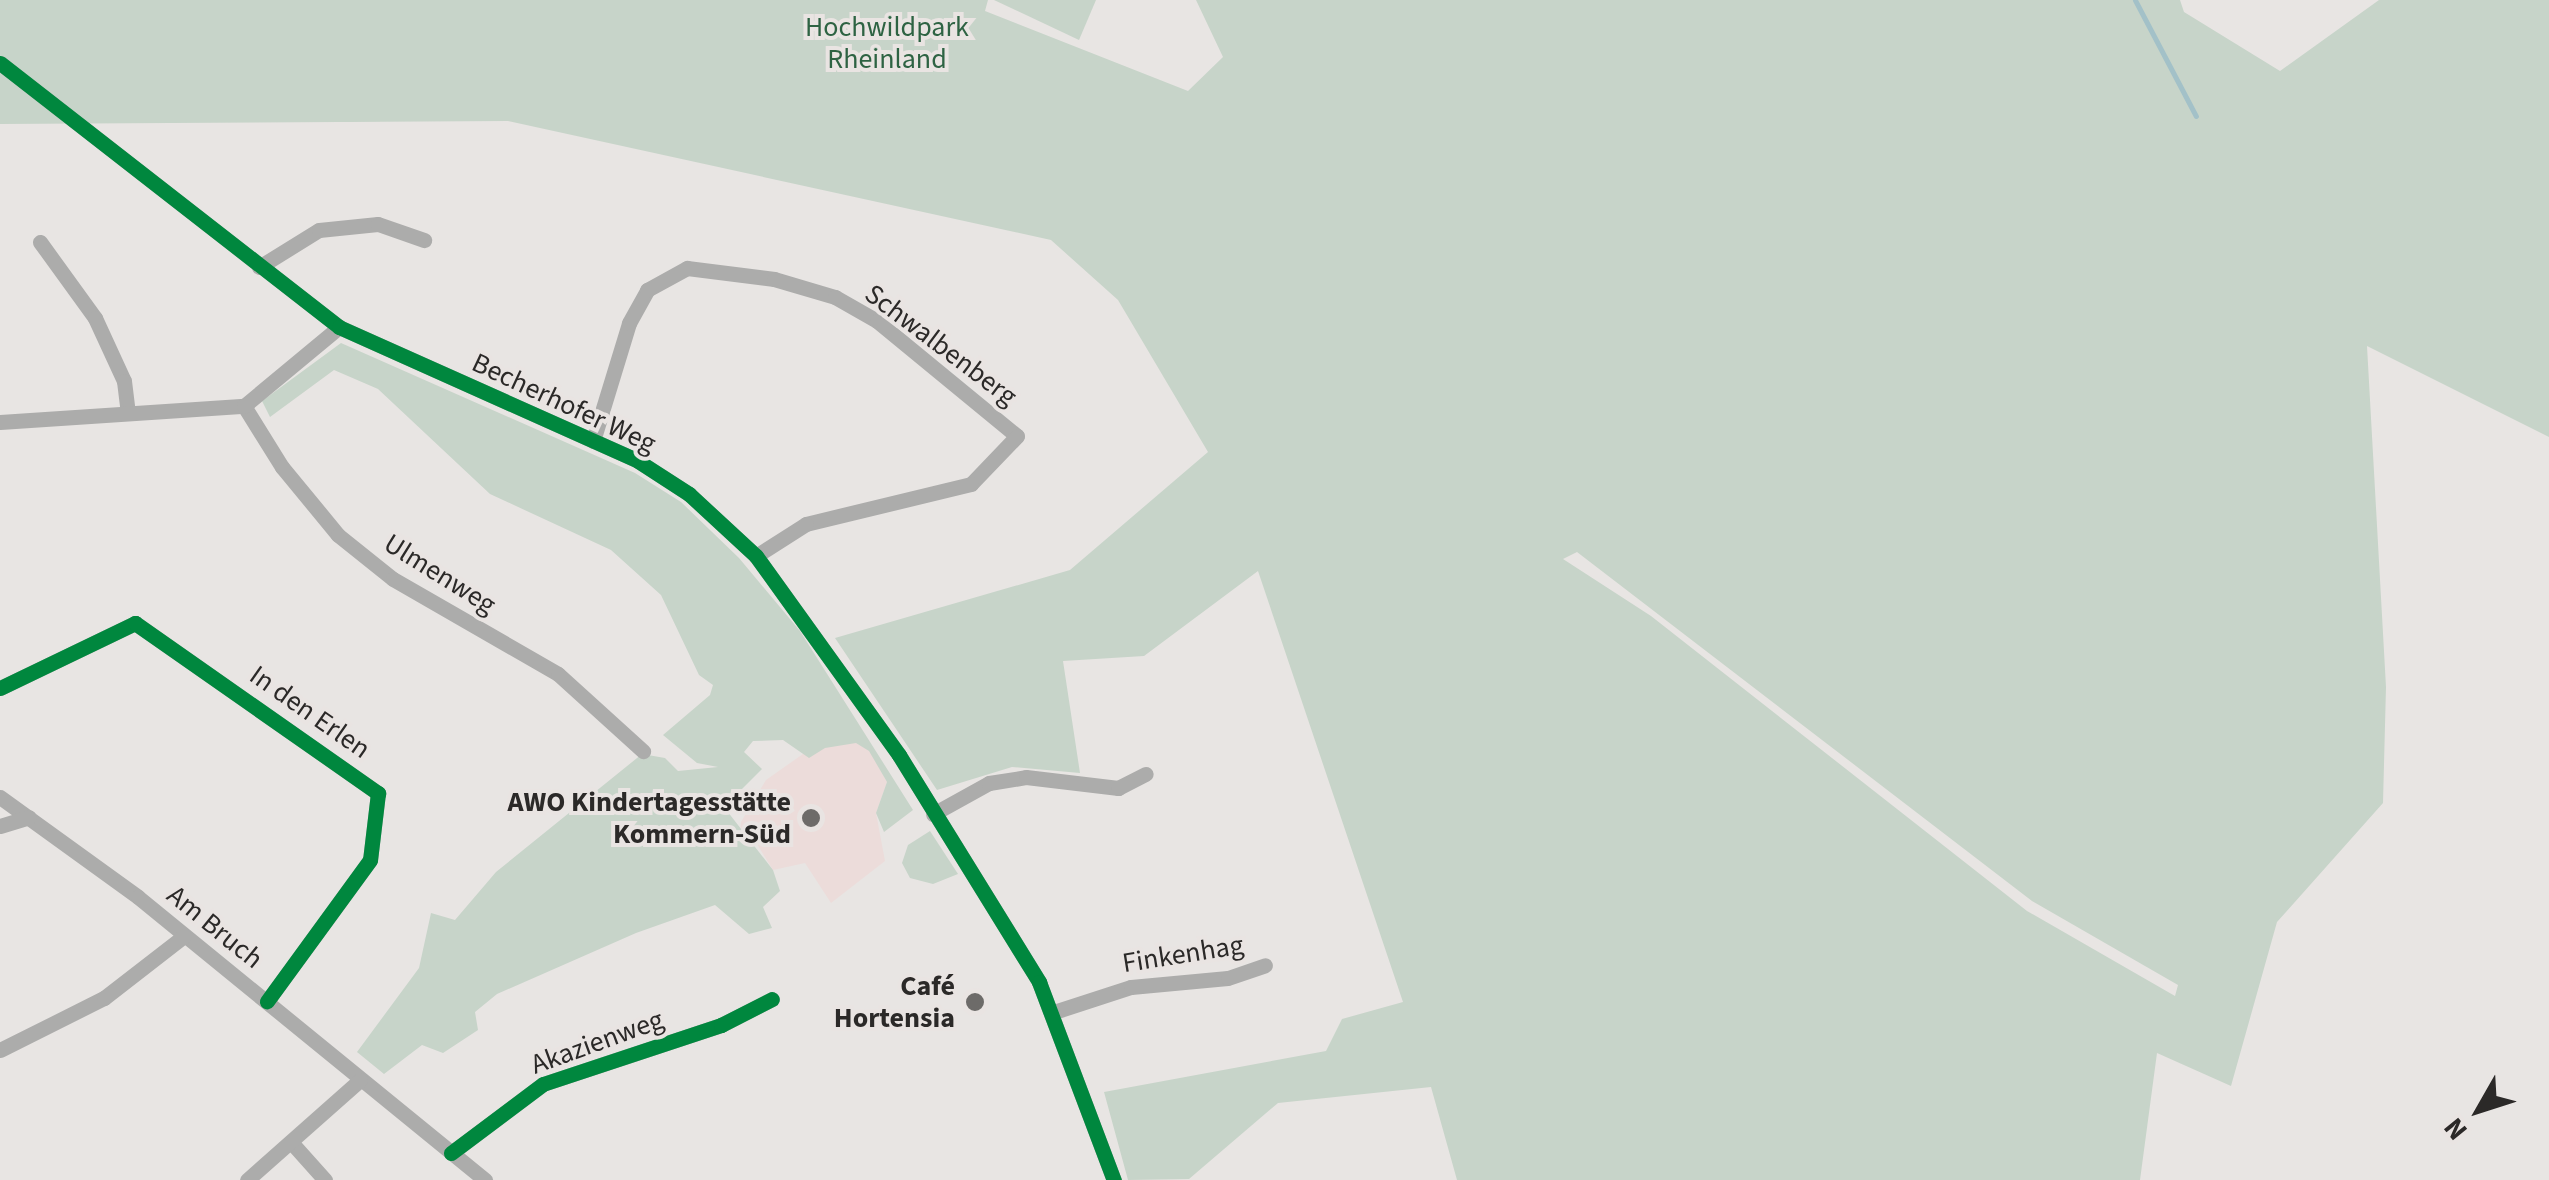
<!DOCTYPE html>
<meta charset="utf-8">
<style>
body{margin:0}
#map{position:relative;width:2549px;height:1180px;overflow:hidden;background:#e8e5e3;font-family:"Source Sans 3",sans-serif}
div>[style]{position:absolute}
.commercial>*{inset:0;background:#ecdcd9}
.education>*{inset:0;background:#ecdcda}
.green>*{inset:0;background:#c7d4c9}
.stream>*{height:5px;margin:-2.5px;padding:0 2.5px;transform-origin:2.5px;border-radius:2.5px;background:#a3c1c8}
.street>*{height:15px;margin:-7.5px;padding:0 7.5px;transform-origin:7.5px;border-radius:7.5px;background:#acacab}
.cycleway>*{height:15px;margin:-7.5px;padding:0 7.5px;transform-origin:7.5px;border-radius:7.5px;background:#00873e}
.dots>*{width:28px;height:28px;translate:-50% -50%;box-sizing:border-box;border:5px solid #e9e4e2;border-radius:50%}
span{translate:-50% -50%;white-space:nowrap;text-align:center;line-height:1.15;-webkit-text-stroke:8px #e9e4e2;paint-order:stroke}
.park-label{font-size:28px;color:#2e6343}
.street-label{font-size:28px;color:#2b2928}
.poi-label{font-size:28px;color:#2b2928;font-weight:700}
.right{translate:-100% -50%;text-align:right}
.north{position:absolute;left:2429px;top:1060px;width:100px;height:100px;-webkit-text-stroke:8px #e9e4e2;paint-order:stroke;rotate:231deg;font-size:28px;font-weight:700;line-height:40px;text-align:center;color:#2b2928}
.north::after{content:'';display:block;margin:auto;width:35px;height:45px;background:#2b2928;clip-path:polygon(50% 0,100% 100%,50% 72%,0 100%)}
</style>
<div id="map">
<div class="commercial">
<div style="clip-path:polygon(2113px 1019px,2138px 1029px,2130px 1065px,2100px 1053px)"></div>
</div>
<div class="education">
<div style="clip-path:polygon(864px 740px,887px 782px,876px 813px,885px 861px,831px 903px,805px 863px,773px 870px,752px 836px,740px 831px,741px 822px,766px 780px,820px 742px)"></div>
</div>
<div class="green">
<div style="clip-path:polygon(evenodd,0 0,988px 0,985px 11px,1188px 91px,1223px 57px,1196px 0,2180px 0,2184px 12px,2280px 71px,2379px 0,2549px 0,2549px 437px,2367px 346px,2386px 687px,2383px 803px,2277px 922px,2231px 1086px,2157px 1053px,2140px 1180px,1457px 1180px,1431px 1087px,1278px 1103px,1189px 1179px,1128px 1180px,1104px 1092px,1326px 1051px,1342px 1019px,1403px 1002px,1258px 571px,1144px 656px,1063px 661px,1080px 773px,1012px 767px,937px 790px,835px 638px,1070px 570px,1208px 452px,1118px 300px,1051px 240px,508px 121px,0 124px,0 0,1577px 552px,2032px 901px,2178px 985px,2175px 996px,2027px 911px,1651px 616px,1563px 559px,1577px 552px)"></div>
<div style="clip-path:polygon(994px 0,1096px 0,1079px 40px)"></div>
<div style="clip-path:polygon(341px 343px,635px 473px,681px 502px,739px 558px,800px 631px,913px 810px,884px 832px,876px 813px,887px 782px,869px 751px,856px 743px,825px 748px,809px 758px,783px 740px,753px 741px,744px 752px,762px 769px,724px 807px,773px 870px,780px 891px,763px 907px,772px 928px,749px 934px,715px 905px,636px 933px,497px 994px,475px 1012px,478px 1030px,443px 1053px,422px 1045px,384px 1074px,357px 1052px,419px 968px,431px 913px,455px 920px,496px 872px,642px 754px,665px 758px,678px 771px,718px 767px,697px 763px,663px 735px,710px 695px,713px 685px,699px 675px,661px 595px,611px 550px,490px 494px,378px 389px,334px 370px,270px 417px,262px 401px)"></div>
<div style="clip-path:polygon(930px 831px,958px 874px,933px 884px,910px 878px,902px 863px,908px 845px)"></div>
</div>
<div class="stream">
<div style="left:2135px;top:0;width:131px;rotate:62.3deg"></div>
</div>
<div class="street">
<div style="left:0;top:63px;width:430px;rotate:37.9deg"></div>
<div style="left:339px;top:327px;width:328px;rotate:24.1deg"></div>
<div style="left:638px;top:461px;width:61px;rotate:32.9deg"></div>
<div style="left:689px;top:494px;width:91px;rotate:42.8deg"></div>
<div style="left:756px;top:556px;width:245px;rotate:54.3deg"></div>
<div style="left:899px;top:755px;width:267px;rotate:58.3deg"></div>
<div style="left:1039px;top:982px;width:212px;rotate:69.3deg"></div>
<div style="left:40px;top:242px;width:94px;rotate:54.1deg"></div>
<div style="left:95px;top:318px;width:69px;rotate:65.3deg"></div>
<div style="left:124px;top:381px;width:32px;rotate:83deg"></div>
<div style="left:259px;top:267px;width:70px;rotate:-31.7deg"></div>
<div style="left:319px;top:230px;width:59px;rotate:-5.8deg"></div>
<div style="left:378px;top:224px;width:49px;rotate:19.2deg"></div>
<div style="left:244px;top:406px;width:72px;rotate:58.1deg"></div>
<div style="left:282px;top:467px;width:88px;rotate:50.5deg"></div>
<div style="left:338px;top:535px;width:70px;rotate:38.7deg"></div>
<div style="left:393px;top:579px;width:190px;rotate:29.9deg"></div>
<div style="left:558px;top:674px;width:115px;rotate:42.2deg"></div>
<div style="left:0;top:422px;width:245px;rotate:-3.8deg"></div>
<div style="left:244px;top:406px;width:124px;rotate:-39.7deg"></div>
<div style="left:593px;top:441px;width:123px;rotate:-73deg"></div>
<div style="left:629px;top:323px;width:38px;rotate:-61deg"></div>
<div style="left:647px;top:290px;width:46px;rotate:-28.8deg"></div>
<div style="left:687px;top:268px;width:88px;rotate:7.2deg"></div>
<div style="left:774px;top:279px;width:64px;rotate:16.4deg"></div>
<div style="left:835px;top:297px;width:48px;rotate:29.7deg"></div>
<div style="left:877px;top:321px;width:181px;rotate:39.4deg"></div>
<div style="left:1017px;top:436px;width:66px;rotate:133.8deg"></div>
<div style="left:971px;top:484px;width:170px;rotate:166.4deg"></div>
<div style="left:806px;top:524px;width:59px;rotate:147.4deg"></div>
<div style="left:0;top:688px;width:150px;rotate:-25.7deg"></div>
<div style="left:135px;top:623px;width:297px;rotate:35deg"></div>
<div style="left:378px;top:793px;width:67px;rotate:96.8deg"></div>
<div style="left:370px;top:860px;width:175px;rotate:126.1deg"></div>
<div style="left:0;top:797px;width:170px;rotate:35.9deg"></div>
<div style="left:138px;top:897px;width:448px;rotate:39.2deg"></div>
<div style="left:933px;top:814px;width:64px;rotate:-29deg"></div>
<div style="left:989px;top:783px;width:37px;rotate:-9deg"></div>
<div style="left:1026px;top:777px;width:93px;rotate:6.8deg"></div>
<div style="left:1118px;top:788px;width:31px;rotate:-27deg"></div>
<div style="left:0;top:826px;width:30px;rotate:-17deg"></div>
<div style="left:1054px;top:1012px;width:81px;rotate:-18deg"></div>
<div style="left:1131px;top:987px;width:97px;rotate:-5.3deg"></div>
<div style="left:1228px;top:978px;width:39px;rotate:-19deg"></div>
<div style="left:0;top:1050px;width:116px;rotate:-26.6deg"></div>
<div style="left:104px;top:998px;width:101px;rotate:-37.8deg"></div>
<div style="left:291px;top:1142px;width:51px;rotate:48.2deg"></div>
<div style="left:451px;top:1153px;width:115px;rotate:-36.9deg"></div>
<div style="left:543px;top:1084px;width:188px;rotate:-18.3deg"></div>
<div style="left:721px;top:1025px;width:57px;rotate:-27deg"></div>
<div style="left:247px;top:1180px;width:151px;rotate:-41.5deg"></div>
</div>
<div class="cycleway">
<div style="left:0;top:63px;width:430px;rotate:37.9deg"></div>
<div style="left:339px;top:327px;width:328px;rotate:24.1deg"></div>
<div style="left:638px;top:461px;width:61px;rotate:32.9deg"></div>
<div style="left:689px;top:494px;width:91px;rotate:42.8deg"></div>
<div style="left:756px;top:556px;width:245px;rotate:54.3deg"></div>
<div style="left:899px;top:755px;width:267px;rotate:58.3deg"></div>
<div style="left:1039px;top:982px;width:212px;rotate:69.3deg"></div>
<div style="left:0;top:688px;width:150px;rotate:-25.7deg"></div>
<div style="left:135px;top:623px;width:297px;rotate:35deg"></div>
<div style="left:378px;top:793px;width:67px;rotate:96.8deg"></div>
<div style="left:370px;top:860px;width:175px;rotate:126.1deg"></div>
<div style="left:451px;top:1153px;width:115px;rotate:-36.9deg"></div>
<div style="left:543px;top:1084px;width:188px;rotate:-18.3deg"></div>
<div style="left:721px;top:1025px;width:57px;rotate:-27deg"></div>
</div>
<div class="dots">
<div style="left:811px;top:818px;background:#6d6b69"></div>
<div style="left:975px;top:1002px;background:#6d6b69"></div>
</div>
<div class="park-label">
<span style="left:887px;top:43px">Hochwildpark<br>Rheinland</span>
</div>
<div class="street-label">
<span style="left:941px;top:345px;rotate:37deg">Schwalbenberg</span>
<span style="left:564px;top:403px;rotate:25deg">Becherhofer Weg</span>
<span style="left:440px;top:574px;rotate:32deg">Ulmenweg</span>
<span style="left:310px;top:712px;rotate:35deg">In den Erlen</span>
<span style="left:215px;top:927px;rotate:39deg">Am Bruch</span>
<span style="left:1183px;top:954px;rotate:-9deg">Finkenhag</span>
<span style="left:597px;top:1042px;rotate:-20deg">Akazienweg</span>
</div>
<div class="poi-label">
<span class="right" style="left:791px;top:818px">AWO Kindertagesstätte<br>Kommern-Süd</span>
<span class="right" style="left:955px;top:1002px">Café<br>Hortensia</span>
</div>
<div class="north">N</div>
</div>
